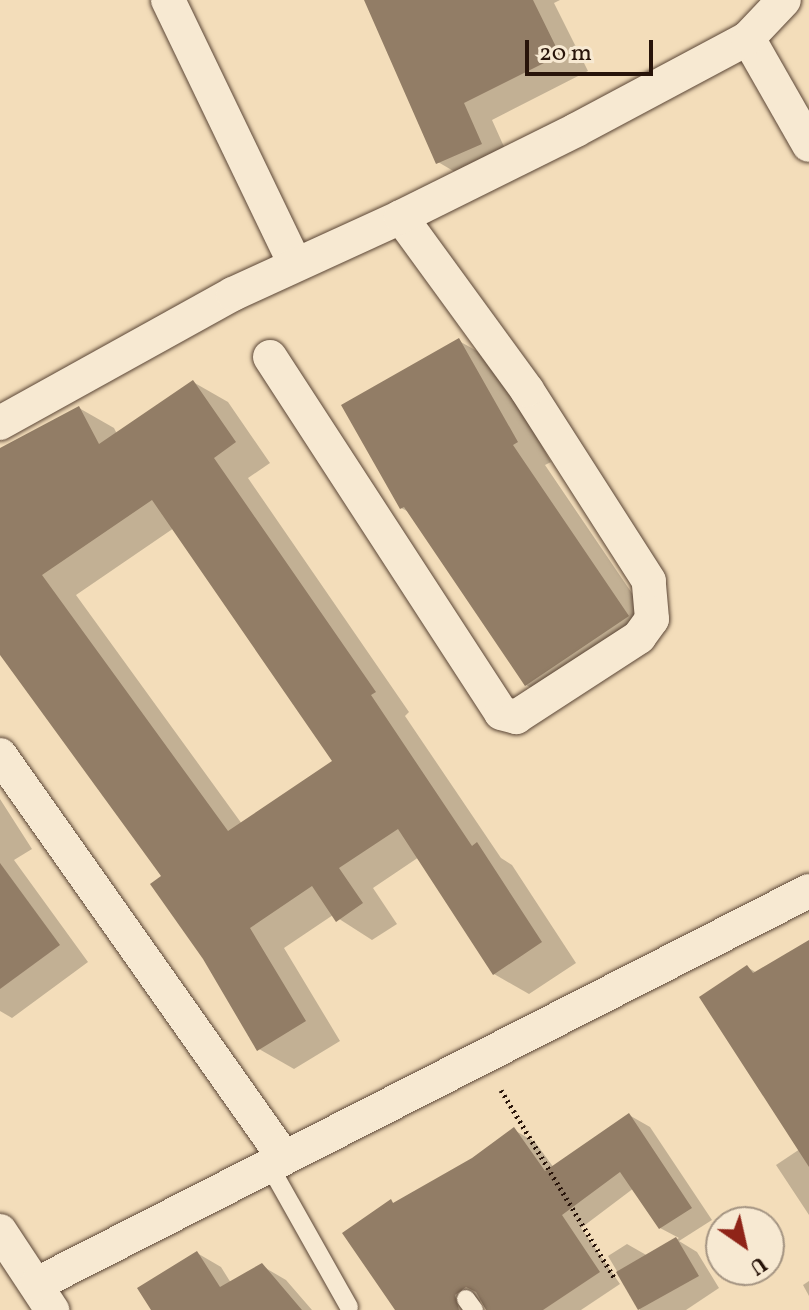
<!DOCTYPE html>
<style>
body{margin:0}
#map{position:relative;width:809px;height:1310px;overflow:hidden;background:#f3ddba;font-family:Vollkorn,serif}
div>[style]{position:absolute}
.shadow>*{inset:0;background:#0003}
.building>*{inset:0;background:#927d66}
.path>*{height:5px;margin-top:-2.5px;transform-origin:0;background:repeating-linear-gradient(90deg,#28140a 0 2px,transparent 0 6px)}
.roads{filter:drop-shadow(0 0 2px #5b4636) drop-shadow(0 0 2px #5b4636)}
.lane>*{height:18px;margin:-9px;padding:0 9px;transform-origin:9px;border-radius:9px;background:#f7e9d2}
.street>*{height:34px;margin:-17px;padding:0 17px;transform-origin:17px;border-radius:17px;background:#f7e9d2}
span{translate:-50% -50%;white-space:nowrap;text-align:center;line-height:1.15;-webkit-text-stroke:6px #f7e9d2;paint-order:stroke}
.north{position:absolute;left:705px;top:1206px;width:80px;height:80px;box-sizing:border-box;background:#f7e9d2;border:2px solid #a49482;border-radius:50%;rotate:146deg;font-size:22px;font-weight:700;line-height:32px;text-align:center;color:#28140a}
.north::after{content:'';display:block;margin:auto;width:28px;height:36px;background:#8f2418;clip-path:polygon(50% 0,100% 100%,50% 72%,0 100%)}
.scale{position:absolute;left:525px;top:40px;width:128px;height:36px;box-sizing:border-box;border:4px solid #28140a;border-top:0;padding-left:10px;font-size:24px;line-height:28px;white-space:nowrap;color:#28140a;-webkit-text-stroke:6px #f7e9d2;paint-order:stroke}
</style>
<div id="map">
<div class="shadow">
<div style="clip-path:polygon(366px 0,560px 0,554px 3px,588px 71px,492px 120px,510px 160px,467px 179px,438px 162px)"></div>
<div style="clip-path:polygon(459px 341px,493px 360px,551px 462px,545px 465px,661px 636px,560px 704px,526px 685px,411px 513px,401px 508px)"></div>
<div style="clip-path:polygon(evenodd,193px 382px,228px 402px,270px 463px,248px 478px,409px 712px,405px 716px,501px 858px,512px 865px,576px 963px,529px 994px,494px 974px,419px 857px,373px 888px,397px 924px,372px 940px,333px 915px,284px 948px,340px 1041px,294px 1069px,259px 1049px,164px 877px,0 651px,0 450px,79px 408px,114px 428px,117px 434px,193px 382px,174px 528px,335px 761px,242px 824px,76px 595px,174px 528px)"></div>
<div style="clip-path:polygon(0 799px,32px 849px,14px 860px,88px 962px,12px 1018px,0 1011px)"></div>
<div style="clip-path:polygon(809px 943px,809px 1215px,776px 1165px,800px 1149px,747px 967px,757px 973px)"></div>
<div style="clip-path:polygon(629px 1115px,650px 1127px,712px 1220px,679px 1241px,697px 1252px,719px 1288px,686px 1310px,640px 1310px,608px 1256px,627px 1244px,648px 1256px,679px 1238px,660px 1228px,634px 1188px,581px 1228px,620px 1284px,581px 1310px,525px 1310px,481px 1300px,476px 1310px,398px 1310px,391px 1202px,395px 1204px,473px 1159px,514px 1130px,535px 1142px,554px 1168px)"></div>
<div style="clip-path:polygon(197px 1253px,221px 1267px,231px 1283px,262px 1266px,286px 1280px,312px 1310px,153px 1310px)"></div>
<div style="clip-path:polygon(809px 1281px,809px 1296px,803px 1285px)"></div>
</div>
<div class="building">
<div style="clip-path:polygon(364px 0,533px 0,560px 55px,464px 103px,482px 144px,436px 164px)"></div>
<div style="clip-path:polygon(459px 338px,518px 442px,513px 445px,629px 616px,525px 686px,404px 507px,400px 509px,341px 405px)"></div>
<div style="clip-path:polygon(evenodd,193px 380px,236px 442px,214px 458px,376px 692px,371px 695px,472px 846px,477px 842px,542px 942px,493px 975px,398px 829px,339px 868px,363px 903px,336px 922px,312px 886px,250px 928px,306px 1021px,257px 1051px,203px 959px,150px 884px,161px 876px,0 655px,0 448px,79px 406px,99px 444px,193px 380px,152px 500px,332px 761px,228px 831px,42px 575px,152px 500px)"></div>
<div style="clip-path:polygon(0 863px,60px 945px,0 989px)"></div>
<div style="clip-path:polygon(809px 940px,809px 1167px,699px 997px,747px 965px,753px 973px)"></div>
<div style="clip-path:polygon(629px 1113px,692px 1208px,659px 1229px,620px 1172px,562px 1215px,600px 1272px,543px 1310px,486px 1310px,476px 1292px,466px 1287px,455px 1295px,459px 1310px,395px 1310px,342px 1233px,391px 1199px,393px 1203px,472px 1158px,514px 1127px,545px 1171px)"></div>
<div style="clip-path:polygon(676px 1237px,699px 1276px,638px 1310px,616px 1272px)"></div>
<div style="clip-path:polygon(197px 1251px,220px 1287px,262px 1263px,302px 1310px,151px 1310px,137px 1288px)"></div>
</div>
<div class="path">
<div style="left:501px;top:1090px;width:221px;rotate:58.9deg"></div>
</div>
<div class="roads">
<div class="lane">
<div style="left:269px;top:1165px;width:163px;rotate:60.6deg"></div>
<div style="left:466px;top:1299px;width:14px;rotate:54deg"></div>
</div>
<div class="street">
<div style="left:168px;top:0;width:293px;rotate:64.3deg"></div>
<div style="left:748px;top:38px;width:123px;rotate:60.3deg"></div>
<div style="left:270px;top:357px;width:424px;rotate:57deg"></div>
<div style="left:501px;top:713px;width:16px;rotate:15deg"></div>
<div style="left:516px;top:717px;width:147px;rotate:-33deg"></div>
<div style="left:639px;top:637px;width:22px;rotate:-54deg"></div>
<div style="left:652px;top:619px;width:38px;rotate:-95deg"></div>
<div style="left:649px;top:581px;width:227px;rotate:-122.6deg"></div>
<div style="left:527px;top:390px;width:214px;rotate:-126.1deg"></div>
<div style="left:0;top:423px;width:266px;rotate:-29deg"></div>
<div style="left:233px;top:294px;width:185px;rotate:-24.6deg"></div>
<div style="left:401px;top:217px;width:195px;rotate:-26.4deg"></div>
<div style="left:576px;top:130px;width:195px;rotate:-28.1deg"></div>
<div style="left:748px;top:38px;width:52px;rotate:-46.5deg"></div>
<div style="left:0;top:755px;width:492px;rotate:54.8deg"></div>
<div style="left:0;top:1231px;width:95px;rotate:56.6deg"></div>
<div style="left:37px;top:1284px;width:866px;rotate:-26.98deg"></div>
</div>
</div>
<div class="north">U</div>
<div class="scale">20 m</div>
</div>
